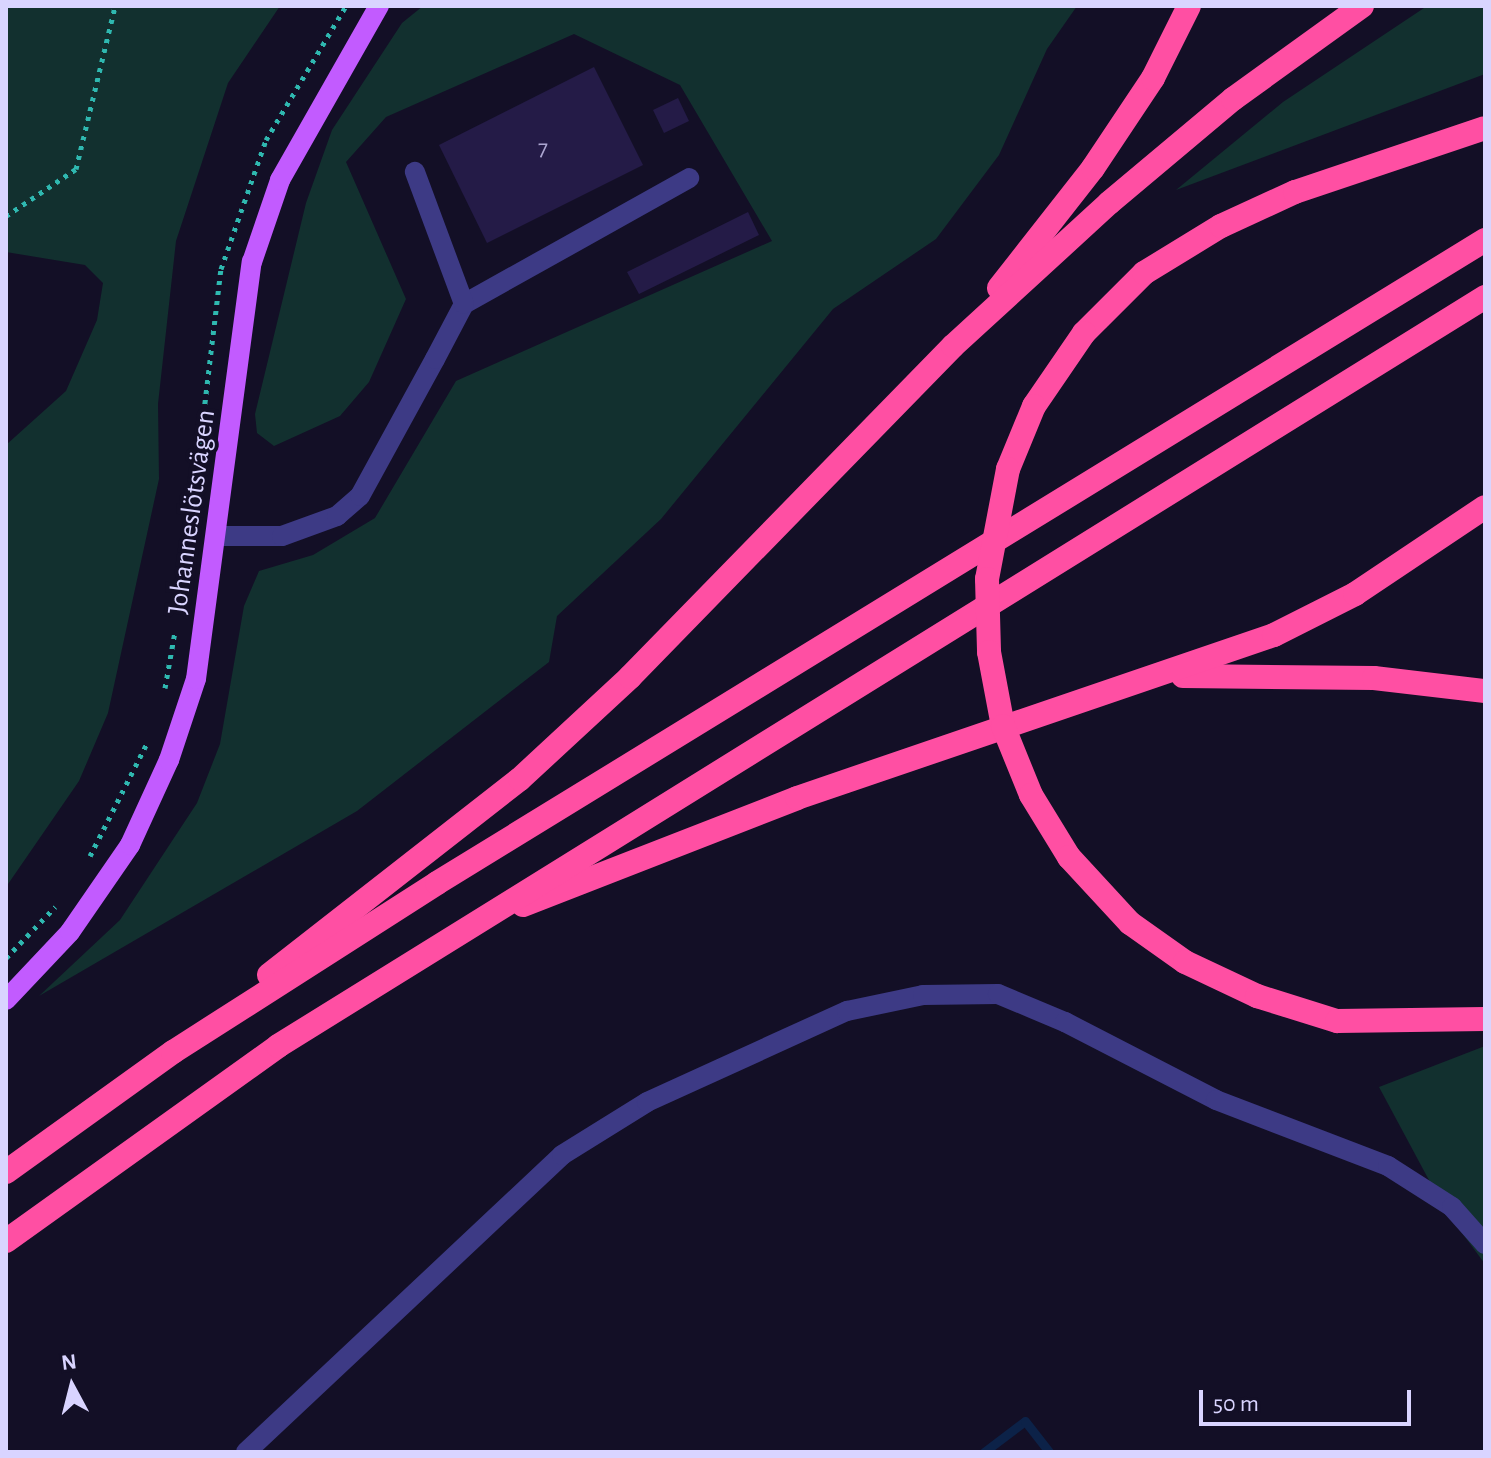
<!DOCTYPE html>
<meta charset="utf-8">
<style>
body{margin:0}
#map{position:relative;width:1491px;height:1458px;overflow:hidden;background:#130f26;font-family:"Alegreya Sans",sans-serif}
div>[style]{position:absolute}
.green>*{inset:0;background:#12302f}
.stream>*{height:9px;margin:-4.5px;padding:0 4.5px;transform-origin:4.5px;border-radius:4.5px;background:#0c2248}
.building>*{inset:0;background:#241b47}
.path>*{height:5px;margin-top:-2.5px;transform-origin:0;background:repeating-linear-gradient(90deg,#2fb8b0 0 4px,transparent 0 10px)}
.minor>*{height:20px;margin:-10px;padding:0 10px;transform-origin:10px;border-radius:10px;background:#3d3a85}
.major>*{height:20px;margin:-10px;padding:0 10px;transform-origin:10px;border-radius:10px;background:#c25bff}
.highway>*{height:24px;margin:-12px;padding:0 12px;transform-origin:12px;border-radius:12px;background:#ff4fa3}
.highway-bridge>*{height:24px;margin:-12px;padding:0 12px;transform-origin:12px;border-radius:12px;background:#ff4fa3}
span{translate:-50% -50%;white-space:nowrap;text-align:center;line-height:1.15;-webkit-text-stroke:8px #130f26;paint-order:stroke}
.number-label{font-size:24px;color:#aca6d1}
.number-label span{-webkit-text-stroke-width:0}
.street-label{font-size:28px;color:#d9d4ff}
.frame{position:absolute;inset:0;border:8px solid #d9d4ff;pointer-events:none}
.north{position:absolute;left:32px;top:1346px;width:80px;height:80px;-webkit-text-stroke:6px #130f26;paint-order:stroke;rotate:353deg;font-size:22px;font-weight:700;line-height:32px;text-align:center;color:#d9d4ff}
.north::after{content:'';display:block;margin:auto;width:28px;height:36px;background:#d9d4ff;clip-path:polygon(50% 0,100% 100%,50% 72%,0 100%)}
.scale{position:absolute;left:1199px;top:1390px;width:212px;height:36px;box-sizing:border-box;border:4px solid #d9d4ff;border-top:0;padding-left:10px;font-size:24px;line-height:28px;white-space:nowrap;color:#d9d4ff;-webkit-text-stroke:6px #130f26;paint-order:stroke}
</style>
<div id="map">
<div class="green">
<div style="clip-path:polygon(6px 6px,280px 6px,228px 83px,176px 241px,158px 404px,159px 479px,108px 713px,79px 781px,6px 887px,6px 445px,66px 391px,97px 320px,103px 283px,85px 265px,6px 252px)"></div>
<div style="clip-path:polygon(423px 6px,1077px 6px,1047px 49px,999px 155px,936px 239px,833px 309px,661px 519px,557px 616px,549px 662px,357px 811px,39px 996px,120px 920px,197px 803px,220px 744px,244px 606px,259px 571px,313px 555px,375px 518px,456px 381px,772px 241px,680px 85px,574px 34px,386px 117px,346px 162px,406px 299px,369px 382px,340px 416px,274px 446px,257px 433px,255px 414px,306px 203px,332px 130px,402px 23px)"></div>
<div style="clip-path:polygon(1427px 6px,1485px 6px,1485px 74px,1176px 190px,1283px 102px)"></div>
<div style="clip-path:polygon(1485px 1046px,1485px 1264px,1445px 1210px,1379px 1087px)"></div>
</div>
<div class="stream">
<div style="left:984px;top:1452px;width:51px;rotate:-37.1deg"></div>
<div style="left:1025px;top:1421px;width:39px;rotate:52deg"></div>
</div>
<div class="building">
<div style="clip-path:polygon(594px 67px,643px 165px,487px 243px,439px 145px)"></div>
<div style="clip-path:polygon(678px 98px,689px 121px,664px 133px,653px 110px)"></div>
<div style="clip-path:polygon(748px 212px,759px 235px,639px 294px,627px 272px)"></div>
</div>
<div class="path">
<div style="left:6px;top:216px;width:84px;rotate:-33.9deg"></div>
<div style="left:76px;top:169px;width:168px;rotate:-76.5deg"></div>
<div style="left:193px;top:503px;width:236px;rotate:-83.2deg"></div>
<div style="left:221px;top:269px;width:137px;rotate:-70.8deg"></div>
<div style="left:266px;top:140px;width:156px;rotate:-59.2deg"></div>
<div style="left:165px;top:688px;width:58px;rotate:-80deg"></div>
<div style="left:90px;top:856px;width:127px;rotate:-63.2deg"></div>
<div style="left:6px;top:958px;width:71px;rotate:-46.1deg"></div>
</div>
<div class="minor">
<div style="left:464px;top:304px;width:258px;rotate:-29.2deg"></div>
<div style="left:219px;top:536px;width:63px"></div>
<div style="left:282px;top:536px;width:59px;rotate:-20deg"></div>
<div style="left:337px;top:516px;width:30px;rotate:-41deg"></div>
<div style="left:360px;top:496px;width:156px;rotate:-61.3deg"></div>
<div style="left:435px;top:359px;width:62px;rotate:-62.2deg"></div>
<div style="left:464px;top:304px;width:141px;rotate:-110.4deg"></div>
<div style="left:246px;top:1452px;width:434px;rotate:-43.2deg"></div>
<div style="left:562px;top:1155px;width:100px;rotate:-31.9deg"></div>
<div style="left:647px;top:1102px;width:220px;rotate:-24.5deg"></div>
<div style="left:847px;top:1011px;width:78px;rotate:-11.9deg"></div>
<div style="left:923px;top:995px;width:75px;rotate:-0.8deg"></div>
<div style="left:998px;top:994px;width:73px;rotate:22.7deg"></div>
<div style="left:1065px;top:1022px;width:170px;rotate:27.3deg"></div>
<div style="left:1216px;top:1100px;width:184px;rotate:21deg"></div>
<div style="left:1388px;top:1166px;width:76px;rotate:32.6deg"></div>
<div style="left:1452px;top:1207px;width:50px;rotate:48.3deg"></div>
</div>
<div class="major">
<div style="left:6px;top:1000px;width:93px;rotate:-46.7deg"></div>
<div style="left:70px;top:932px;width:106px;rotate:-55.4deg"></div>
<div style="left:130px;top:845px;width:94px;rotate:-65.4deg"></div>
<div style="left:169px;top:760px;width:85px;rotate:-71.6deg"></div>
<div style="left:196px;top:679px;width:421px;rotate:-82.4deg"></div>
<div style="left:252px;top:262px;width:87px;rotate:-71.1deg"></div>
<div style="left:280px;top:180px;width:200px;rotate:-60.4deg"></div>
</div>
<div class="highway">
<div style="left:999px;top:288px;width:152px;rotate:-51.9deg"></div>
<div style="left:1093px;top:168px;width:108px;rotate:-56.3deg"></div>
<div style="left:1153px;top:78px;width:80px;rotate:-63.4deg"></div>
<div style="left:1084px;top:333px;width:85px;rotate:-45deg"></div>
<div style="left:1144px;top:273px;width:90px;rotate:-31.4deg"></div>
<div style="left:1221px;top:226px;width:81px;rotate:-24.7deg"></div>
<div style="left:1295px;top:192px;width:200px;rotate:-18.6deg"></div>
<div style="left:1183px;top:676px;width:191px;rotate:0.6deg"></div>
<div style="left:1374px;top:678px;width:112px;rotate:6.7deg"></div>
<div style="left:523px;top:905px;width:294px;rotate:-21.3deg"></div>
<div style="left:797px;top:798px;width:504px;rotate:-18.87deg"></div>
<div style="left:1274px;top:635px;width:91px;rotate:-26.8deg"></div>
<div style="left:1355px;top:594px;width:156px;rotate:-33.8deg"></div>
<div style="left:1130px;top:923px;width:67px;rotate:35.3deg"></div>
<div style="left:1185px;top:962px;width:80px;rotate:25.3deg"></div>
<div style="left:1257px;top:996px;width:84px;rotate:17.4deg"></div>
<div style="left:1337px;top:1021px;width:148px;rotate:-0.8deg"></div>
<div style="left:269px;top:975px;width:318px;rotate:-38deg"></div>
<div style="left:520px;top:779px;width:150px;rotate:-42.8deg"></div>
<div style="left:630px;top:677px;width:462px;rotate:-45.7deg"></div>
<div style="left:953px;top:346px;width:212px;rotate:-42.5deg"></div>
<div style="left:1109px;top:203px;width:162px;rotate:-40deg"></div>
<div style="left:1233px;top:99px;width:159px;rotate:-35.8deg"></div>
<div style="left:6px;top:1172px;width:206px;rotate:-35.7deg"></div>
<div style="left:173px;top:1052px;width:313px;rotate:-32.6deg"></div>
<div style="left:437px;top:883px;width:1230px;rotate:-31.53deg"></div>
<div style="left:6px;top:1241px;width:335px;rotate:-35.6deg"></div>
<div style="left:278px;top:1046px;width:1421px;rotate:-31.82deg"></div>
</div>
<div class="highway-bridge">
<div style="left:1084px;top:333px;width:88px;rotate:124.4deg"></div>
<div style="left:1034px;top:406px;width:68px;rotate:112.4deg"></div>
<div style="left:1008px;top:469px;width:112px;rotate:100.8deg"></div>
<div style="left:987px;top:579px;width:73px;rotate:88.4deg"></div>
<div style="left:989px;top:652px;width:75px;rotate:79.3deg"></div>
<div style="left:1003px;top:726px;width:74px;rotate:67.9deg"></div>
<div style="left:1031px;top:795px;width:73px;rotate:58.5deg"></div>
<div style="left:1069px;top:857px;width:90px;rotate:47.3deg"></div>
</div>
<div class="number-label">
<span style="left:543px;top:149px">7</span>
</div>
<div class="street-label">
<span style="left:192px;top:512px;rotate:-82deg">Johanneslötsvägen</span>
</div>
<div class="frame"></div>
<div class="north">N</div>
<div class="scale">50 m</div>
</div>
